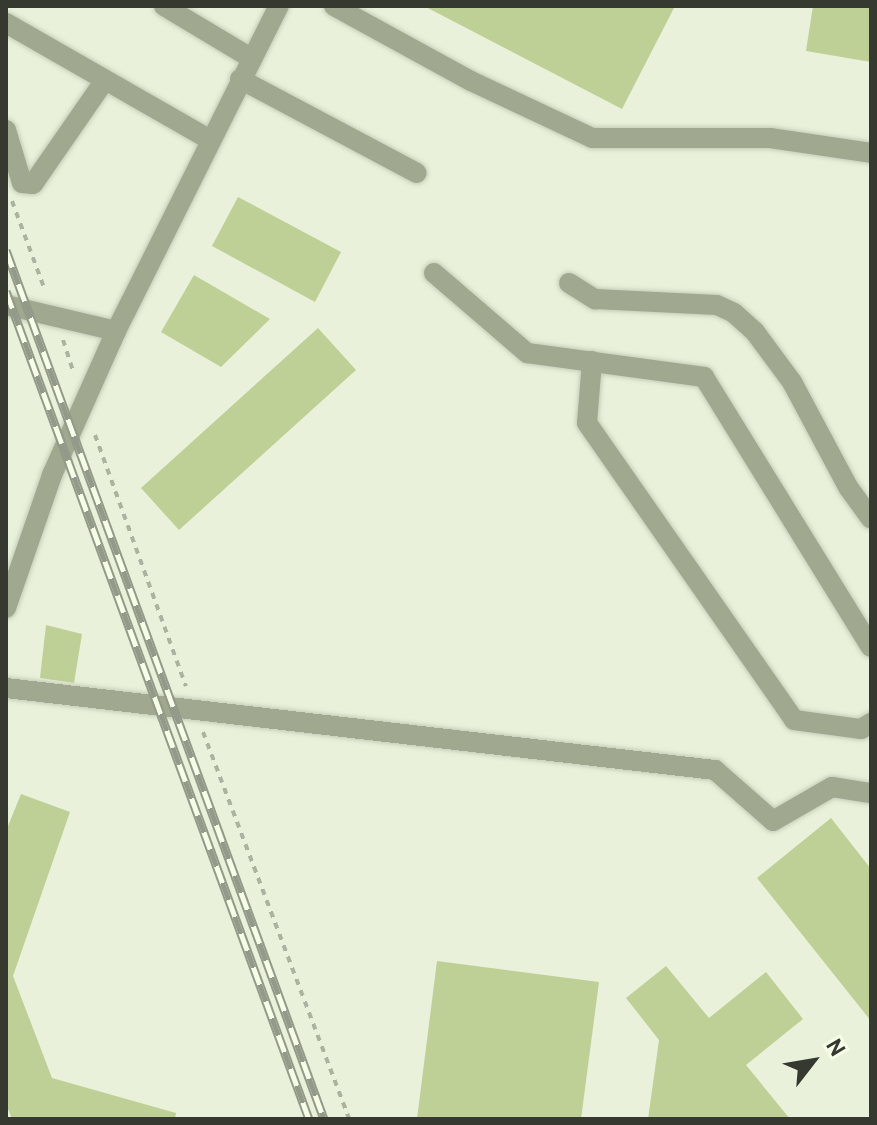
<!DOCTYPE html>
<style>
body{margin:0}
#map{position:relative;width:877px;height:1125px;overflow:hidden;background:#e9f1da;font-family:Overpass,sans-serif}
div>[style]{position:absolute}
.building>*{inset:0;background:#bed095}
.path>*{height:4px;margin-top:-2px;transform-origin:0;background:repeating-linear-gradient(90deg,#acb2a0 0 6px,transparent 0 12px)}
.roads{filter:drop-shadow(0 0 2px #c5ccb8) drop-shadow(0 0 2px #c5ccb8)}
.minor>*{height:20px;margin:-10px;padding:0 10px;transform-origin:10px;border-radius:10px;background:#a0a88f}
.rail>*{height:9px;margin-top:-4.5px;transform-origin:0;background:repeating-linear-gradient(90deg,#f7fee7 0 18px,#949a89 0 36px);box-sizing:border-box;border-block:2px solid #949a89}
span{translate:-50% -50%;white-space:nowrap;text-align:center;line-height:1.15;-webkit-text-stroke:6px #f7fee7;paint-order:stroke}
.frame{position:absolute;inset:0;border:8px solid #363930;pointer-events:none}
.north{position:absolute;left:773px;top:1021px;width:80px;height:80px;-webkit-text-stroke:6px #f7fee7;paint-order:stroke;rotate:59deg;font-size:22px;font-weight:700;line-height:32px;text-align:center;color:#363930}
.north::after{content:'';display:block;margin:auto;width:28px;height:36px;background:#363930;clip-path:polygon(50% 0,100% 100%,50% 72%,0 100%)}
</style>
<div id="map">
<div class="building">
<div style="clip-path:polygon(424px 6px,675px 6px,622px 109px)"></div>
<div style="clip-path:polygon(813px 6px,871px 6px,871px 62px,806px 51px)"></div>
<div style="clip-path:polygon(238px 197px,341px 252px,315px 302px,212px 246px)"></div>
<div style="clip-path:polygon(194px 275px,270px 319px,221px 367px,161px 332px)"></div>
<div style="clip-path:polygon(318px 328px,356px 370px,179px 530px,141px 488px)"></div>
<div style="clip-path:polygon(46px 625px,82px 634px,74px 683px,40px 678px)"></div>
<div style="clip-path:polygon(21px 794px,70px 812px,13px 976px,52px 1078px,176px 1113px,175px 1119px,12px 1119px,6px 1104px,6px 831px)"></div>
<div style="clip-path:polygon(831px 818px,871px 869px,871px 1021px,757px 878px)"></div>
<div style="clip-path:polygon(437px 961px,599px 982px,581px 1119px,417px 1119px)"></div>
<div style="clip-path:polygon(666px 966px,709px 1018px,766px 972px,803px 1019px,746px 1065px,790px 1119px,648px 1119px,659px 1040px,626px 998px)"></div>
</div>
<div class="path">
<div style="left:12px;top:201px;width:95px;rotate:69.7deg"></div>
<div style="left:63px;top:340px;width:36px;rotate:72deg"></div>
<div style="left:95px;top:435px;width:267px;rotate:70.1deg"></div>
<div style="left:203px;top:732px;width:414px;rotate:69.3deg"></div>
</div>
<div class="roads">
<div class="minor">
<div style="left:164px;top:6px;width:101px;rotate:30.9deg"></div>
<div style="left:334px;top:6px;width:156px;rotate:28.7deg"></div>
<div style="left:471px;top:81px;width:134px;rotate:25.2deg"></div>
<div style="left:592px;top:138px;width:178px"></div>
<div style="left:770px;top:138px;width:102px;rotate:8.4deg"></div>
<div style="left:6px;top:23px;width:235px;rotate:29.8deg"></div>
<div style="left:240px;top:79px;width:200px;rotate:28deg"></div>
<div style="left:6px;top:130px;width:55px;rotate:73.2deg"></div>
<div style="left:22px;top:183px;width:11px;rotate:5deg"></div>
<div style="left:33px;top:184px;width:126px;rotate:-55.3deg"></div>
<div style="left:434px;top:273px;width:123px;rotate:40.7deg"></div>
<div style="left:527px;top:353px;width:179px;rotate:7.7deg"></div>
<div style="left:704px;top:377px;width:317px;rotate:58.3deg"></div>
<div style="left:569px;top:283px;width:31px;rotate:32deg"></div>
<div style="left:595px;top:299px;width:122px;rotate:2.8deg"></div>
<div style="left:717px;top:305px;width:19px;rotate:25deg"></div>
<div style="left:734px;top:313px;width:28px;rotate:42deg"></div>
<div style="left:755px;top:332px;width:62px;rotate:53.5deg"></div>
<div style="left:792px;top:382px;width:119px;rotate:61.9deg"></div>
<div style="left:848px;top:487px;width:39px;rotate:54deg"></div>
<div style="left:6px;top:305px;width:113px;rotate:13.3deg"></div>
<div style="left:592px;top:361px;width:62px;rotate:94.6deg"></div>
<div style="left:587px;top:423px;width:362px;rotate:55.1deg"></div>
<div style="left:794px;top:720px;width:68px;rotate:7.7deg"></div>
<div style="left:861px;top:729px;width:12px;rotate:-31deg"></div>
<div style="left:6px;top:608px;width:141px;rotate:-70.9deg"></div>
<div style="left:52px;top:475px;width:158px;rotate:-66deg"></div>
<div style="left:116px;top:331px;width:364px;rotate:-63.4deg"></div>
<div style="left:6px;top:688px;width:714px;rotate:6.6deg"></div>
<div style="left:715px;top:770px;width:77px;rotate:41.3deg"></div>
<div style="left:773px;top:821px;width:68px;rotate:-30deg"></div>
<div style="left:832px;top:787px;width:39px;rotate:9deg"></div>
</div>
</div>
<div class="rail">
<div style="left:6px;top:250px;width:925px;rotate:69.9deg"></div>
<div style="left:6px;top:291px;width:882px;rotate:69.9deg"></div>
</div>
<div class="frame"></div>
<div class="north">N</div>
</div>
